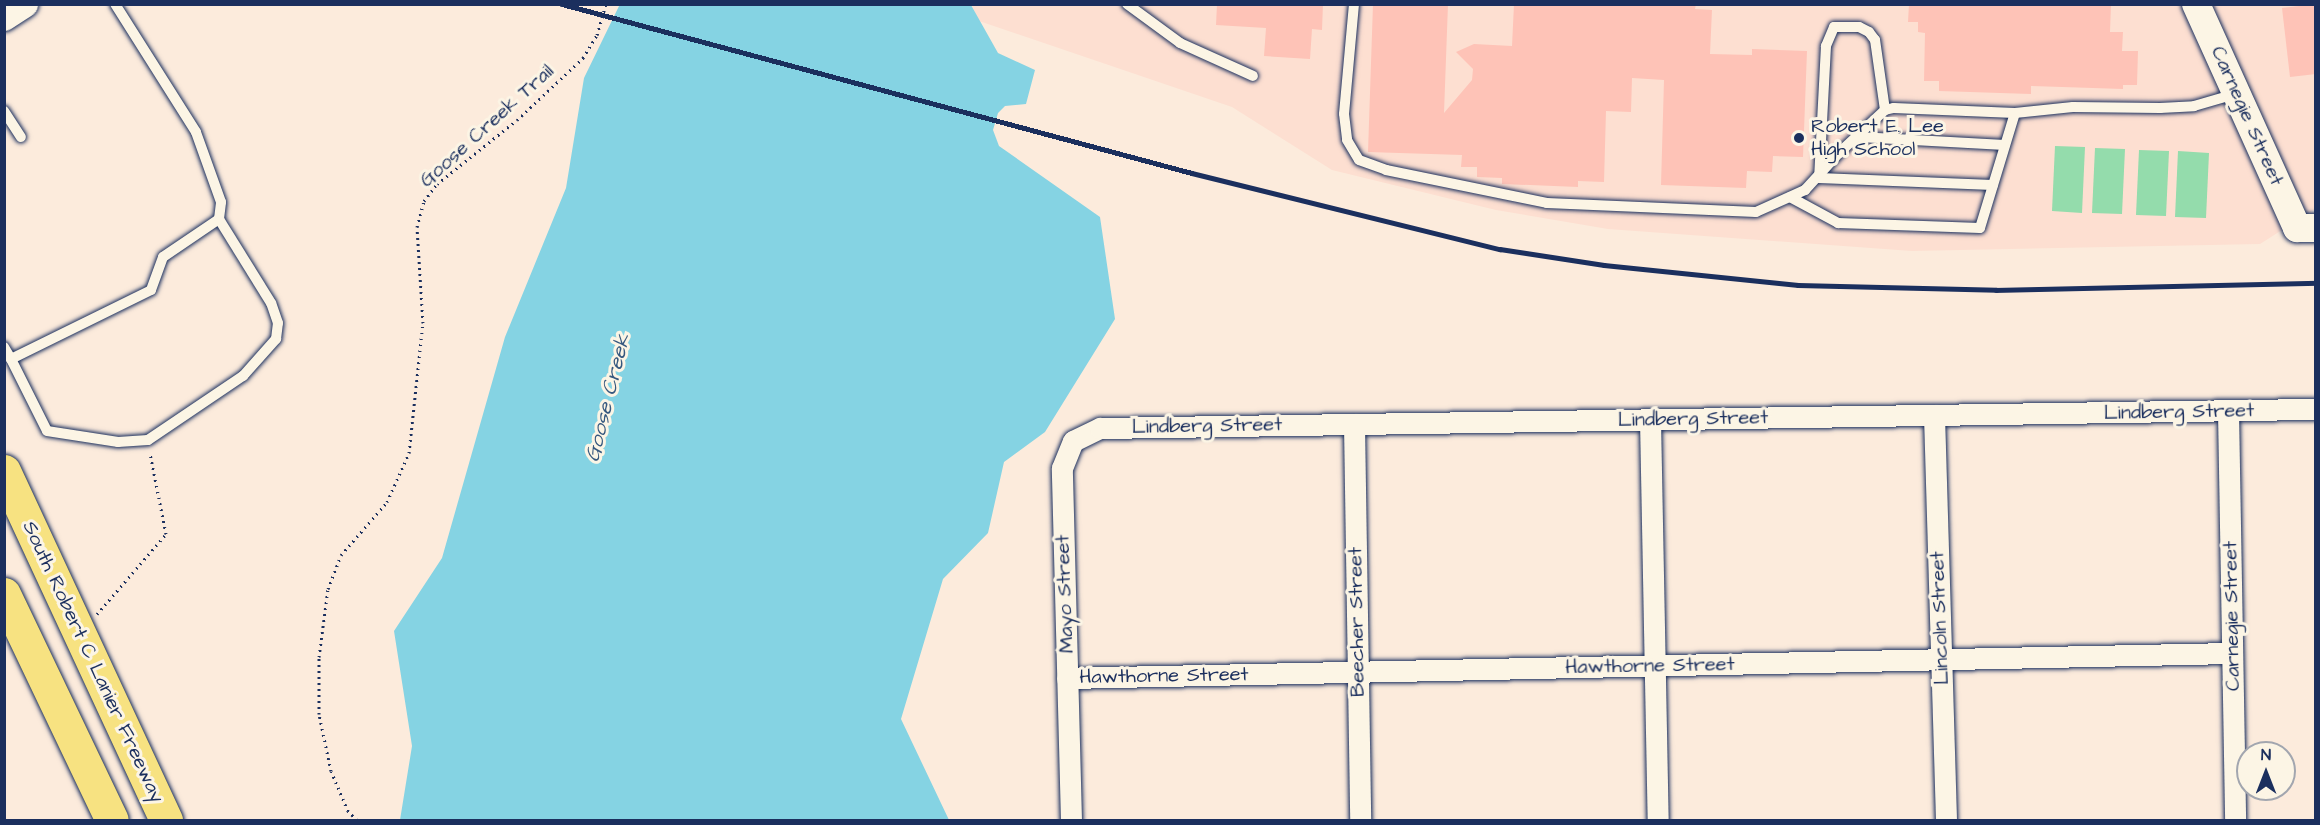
<!DOCTYPE html>
<style>
body{margin:0}
#map{position:relative;width:2320px;height:825px;overflow:hidden;background:#fcebdc;font-family:"Architects Daughter",sans-serif}
div>[style]{position:absolute}
.built>*{inset:0;background:#fddfd1}
.green>*{inset:0;background:#94dcac}
.water>*{inset:0;background:#85d3e3}
.building>*{inset:0;background:#fec3b7}
.path>*{height:3px;margin-top:-1.5px;transform-origin:0;background:repeating-linear-gradient(90deg,#1b2f5e 0 1.5px,transparent 0 6px)}
.roads{filter:drop-shadow(0 0 2px #1b2f5e) drop-shadow(0 0 2px #1b2f5e)}
.lane>*{height:10px;margin:-5px;padding:0 5px;transform-origin:5px;border-radius:5px;background:#fcf5e5}
.street>*{height:21px;margin:-10.5px;padding:0 10.5px;transform-origin:10.5px;border-radius:10.5px;background:#fcf5e5}
.secondary>*{height:28px;margin:-14px;padding:0 14px;transform-origin:14px;border-radius:14px;background:#fcf5e5}
.rail>*{height:4.5px;margin:-2.25px;padding:0 2.25px;transform-origin:2.25px;border-radius:2.25px;background:#1b2f5e}
.bridges{filter:drop-shadow(0 0 2px #1b2f5e) drop-shadow(0 0 2px #1b2f5e)}
.highway-bridge>*{height:33px;margin:-16.5px;padding:0 16.5px;transform-origin:16.5px;border-radius:16.5px;background:#f7e281}
.dots>*{width:16px;height:16px;translate:-50% -50%;box-sizing:border-box;border:3px solid #fcf5e5;border-radius:50%}
span{translate:-50% -50%;white-space:nowrap;text-align:center;line-height:1.15;-webkit-text-stroke:6px #fcf5e5;paint-order:stroke}
.street-label{font-size:20px;color:#1b2f5e}
.poi-label{font-size:20px;color:#1b2f5e}
.left{translate:0 -50%;text-align:left}
.water-label{font-size:21px;color:#36587f;font-style:italic}
.frame{position:absolute;inset:0;border:6px solid #1b2f5e;pointer-events:none}
.north{position:absolute;left:2236px;top:741px;width:60px;height:60px;box-sizing:border-box;background:#fcf5e5;border:2px solid #a2a6af;border-radius:50%;rotate:0deg;font-size:16px;font-weight:700;line-height:24px;text-align:center;color:#1b2f5e}
.north::after{content:'';display:block;margin:auto;width:21px;height:27px;background:#1b2f5e;clip-path:polygon(50% 0,100% 100%,50% 72%,0 100%)}
</style>
<div id="map">
<div class="built">
<div style="clip-path:polygon(971px 4px,2315px 5px,2315px 209px,2260px 244px,1912px 251px,1608px 229px,1496px 210px,1332px 170px,1232px 107px,979px 21px)"></div>
</div>
<div class="green">
<div style="clip-path:polygon(2055px 146px,2085px 147px,2082px 213px,2052px 211px)"></div>
<div style="clip-path:polygon(2095px 148px,2125px 149px,2122px 214px,2092px 213px)"></div>
<div style="clip-path:polygon(2139px 150px,2169px 151px,2166px 216px,2136px 215px)"></div>
<div style="clip-path:polygon(2178px 151px,2209px 153px,2206px 218px,2175px 217px)"></div>
</div>
<div class="water">
<div style="clip-path:polygon(620px 4px,971px 5px,998px 53px,1035px 70px,1026px 104px,1005px 106px,998px 113px,993px 130px,999px 146px,1100px 217px,1115px 319px,1045px 432px,1004px 462px,988px 533px,943px 579px,901px 719px,949px 820px,400px 820px,412px 746px,394px 631px,442px 558px,505px 337px,566px 188px,584px 78px)"></div>
</div>
<div class="building">
<div style="clip-path:polygon(1217px 4px,1323px 4px,1322px 30px,1312px 29px,1310px 59px,1264px 56px,1266px 28px,1216px 25px)"></div>
<div style="clip-path:polygon(1373px 4px,1448px 4px,1444px 113px,1472px 80px,1473px 69px,1456px 52px,1474px 44px,1512px 46px,1514px 4px,1696px 4px,1695px 9px,1712px 10px,1710px 54px,1752px 55px,1752px 49px,1807px 51px,1803px 157px,1773px 156px,1772px 172px,1747px 171px,1746px 188px,1661px 185px,1664px 80px,1632px 78px,1631px 112px,1606px 111px,1604px 182px,1578px 181px,1578px 187px,1502px 184px,1502px 178px,1477px 177px,1477px 167px,1461px 167px,1462px 155px,1368px 152px)"></div>
<div style="clip-path:polygon(1909px 4px,2111px 4px,2110px 32px,2123px 32px,2122px 51px,2138px 51px,2137px 85px,2123px 85px,2123px 89px,2031px 86px,2031px 94px,1939px 91px,1939px 81px,1924px 81px,1925px 33px,1918px 32px,1918px 22px,1908px 22px)"></div>
<div style="clip-path:polygon(2316px 4px,2316px 74px,2290px 77px,2282px 8px)"></div>
</div>
<div class="path">
<div style="left:97px;top:614px;width:106px;rotate:-49.2deg"></div>
<div style="left:166px;top:534px;width:83px;rotate:-101.2deg"></div>
<div style="left:357px;top:820px;width:13px;rotate:-135deg"></div>
<div style="left:348px;top:811px;width:43px;rotate:-113deg"></div>
<div style="left:331px;top:771px;width:58px;rotate:-101.9deg"></div>
<div style="left:319px;top:714px;width:57px;rotate:-90deg"></div>
<div style="left:319px;top:657px;width:69px;rotate:-82.5deg"></div>
<div style="left:328px;top:589px;width:36px;rotate:-69deg"></div>
<div style="left:341px;top:555px;width:70px;rotate:-49deg"></div>
<div style="left:387px;top:502px;width:54px;rotate:-65.8deg"></div>
<div style="left:409px;top:453px;width:131px;rotate:-83.9deg"></div>
<div style="left:423px;top:323px;width:96px;rotate:-93.6deg"></div>
<div style="left:417px;top:227px;width:27px;rotate:-75deg"></div>
<div style="left:424px;top:201px;width:21px;rotate:-53deg"></div>
<div style="left:437px;top:184px;width:102px;rotate:-38.7deg"></div>
<div style="left:517px;top:120px;width:91px;rotate:-43.2deg"></div>
<div style="left:583px;top:58px;width:27px;rotate:-59deg"></div>
<div style="left:597px;top:35px;width:32px;rotate:-74deg"></div>
</div>
<div class="roads">
<div class="lane">
<div style="left:1127px;top:4px;width:66px;rotate:36.3deg"></div>
<div style="left:1180px;top:43px;width:80px;rotate:24.3deg"></div>
<div style="left:1354px;top:4px;width:110px;rotate:95.2deg"></div>
<div style="left:1344px;top:114px;width:26px;rotate:83deg"></div>
<div style="left:1347px;top:140px;width:23px;rotate:59deg"></div>
<div style="left:1359px;top:160px;width:29px;rotate:20deg"></div>
<div style="left:1386px;top:170px;width:164px;rotate:11.6deg"></div>
<div style="left:1547px;top:203px;width:209px;rotate:2.5deg"></div>
<div style="left:1756px;top:212px;width:54px;rotate:-24.2deg"></div>
<div style="left:1805px;top:190px;width:52px;rotate:-47.4deg"></div>
<div style="left:1840px;top:152px;width:62px;rotate:-43deg"></div>
<div style="left:1885px;top:110px;width:9px;rotate:-13deg"></div>
<div style="left:1894px;top:108px;width:121px;rotate:2.4deg"></div>
<div style="left:2015px;top:113px;width:58px;rotate:-5.9deg"></div>
<div style="left:2073px;top:107px;width:87px;rotate:0.7deg"></div>
<div style="left:2160px;top:108px;width:34px;rotate:-3deg"></div>
<div style="left:2194px;top:106px;width:43px;rotate:-16.3deg"></div>
<div style="left:1885px;top:110px;width:71px;rotate:-98.1deg"></div>
<div style="left:1875px;top:40px;width:10px;rotate:-127deg"></div>
<div style="left:1869px;top:32px;width:11px;rotate:-153deg"></div>
<div style="left:1859px;top:27px;width:25px;rotate:180deg"></div>
<div style="left:1834px;top:27px;width:21px;rotate:113deg"></div>
<div style="left:1826px;top:46px;width:132px;rotate:93deg"></div>
<div style="left:1819px;top:178px;width:174px;rotate:2.3deg"></div>
<div style="left:4px;top:111px;width:31px;rotate:57deg"></div>
<div style="left:1859px;top:137px;width:146px;rotate:3.1deg"></div>
<div style="left:1790px;top:197px;width:55px;rotate:28.4deg"></div>
<div style="left:1838px;top:223px;width:142px;rotate:2deg"></div>
<div style="left:1980px;top:228px;width:120px;rotate:-73.1deg"></div>
<div style="left:4px;top:347px;width:14px;rotate:60deg"></div>
<div style="left:11px;top:359px;width:156px;rotate:-26.2deg"></div>
<div style="left:151px;top:290px;width:35px;rotate:-70deg"></div>
<div style="left:163px;top:257px;width:68px;rotate:-34.2deg"></div>
<div style="left:219px;top:219px;width:17px;rotate:-83deg"></div>
<div style="left:221px;top:202px;width:74px;rotate:-109.7deg"></div>
<div style="left:196px;top:132px;width:151px;rotate:-122.3deg"></div>
<div style="left:11px;top:359px;width:80px;rotate:63.4deg"></div>
<div style="left:47px;top:431px;width:72px;rotate:8.8deg"></div>
<div style="left:118px;top:442px;width:30px;rotate:-4deg"></div>
<div style="left:148px;top:440px;width:115px;rotate:-34deg"></div>
<div style="left:243px;top:376px;width:50px;rotate:-48.3deg"></div>
<div style="left:276px;top:339px;width:16px;rotate:-83deg"></div>
<div style="left:278px;top:323px;width:21px;rotate:-109deg"></div>
<div style="left:271px;top:303px;width:99px;rotate:-121.8deg"></div>
</div>
<div class="street">
<div style="left:2228px;top:411px;width:409px;rotate:89deg"></div>
<div style="left:1934px;top:415px;width:405px;rotate:88.3deg"></div>
<div style="left:1650px;top:419px;width:401px;rotate:88.9deg"></div>
<div style="left:1354px;top:424px;width:396px;rotate:89.1deg"></div>
<div style="left:1067px;top:678px;width:1165px;rotate:-1.23deg"></div>
<div style="left:1071px;top:820px;width:352px;rotate:-91.5deg"></div>
<div style="left:1062px;top:468px;width:29px;rotate:-68deg"></div>
<div style="left:1073px;top:441px;width:30px;rotate:-26deg"></div>
<div style="left:1100px;top:428px;width:1216px;rotate:-0.9deg"></div>
</div>
<div class="secondary">
<div style="left:2196px;top:4px;width:246px;rotate:65.7deg"></div>
<div style="left:2297px;top:228px;width:19px"></div>
<div style="left:4px;top:17px;width:24px;rotate:-33deg"></div>
</div>
</div>
<div class="rail">
<div style="left:562px;top:4px;width:652px;rotate:15.02deg"></div>
<div style="left:1192px;top:173px;width:317px;rotate:13.9deg"></div>
<div style="left:1500px;top:249px;width:105px;rotate:8.7deg"></div>
<div style="left:1604px;top:265px;width:195px;rotate:5.9deg"></div>
<div style="left:1798px;top:285px;width:198px;rotate:1.4deg"></div>
<div style="left:1996px;top:290px;width:320px;rotate:-1.3deg"></div>
</div>
<div class="bridges">
<div class="highway-bridge">
<div style="left:4px;top:471px;width:385px;rotate:65.1deg"></div>
<div style="left:4px;top:594px;width:250px;rotate:64.5deg"></div>
</div>
</div>
<div class="dots">
<div style="left:1799px;top:138px;background:#1b2f5e"></div>
</div>
<div class="street-label">
<span style="left:2247px;top:116px;rotate:66deg">Carnegie Street</span>
<span style="left:487px;top:126px;rotate:-42deg">Goose Creek Trail</span>
<span style="left:2179px;top:412px;rotate:-1deg">Lindberg Street</span>
<span style="left:1693px;top:419px;rotate:-1deg">Lindberg Street</span>
<span style="left:1207px;top:426px;rotate:-1deg">Lindberg Street</span>
<span style="left:1065px;top:594px;rotate:-92deg">Mayo Street</span>
<span style="left:2232px;top:616px;rotate:-91deg">Carnegie Street</span>
<span style="left:1940px;top:618px;rotate:-92deg">Lincoln Street</span>
<span style="left:1357px;top:622px;rotate:-91deg">Beecher Street</span>
<span style="left:93px;top:662px;rotate:65deg">South Robert C Lanier Freeway</span>
<span style="left:1650px;top:666px;rotate:-1deg">Hawthorne Street</span>
<span style="left:1164px;top:676px;rotate:-1deg">Hawthorne Street</span>
</div>
<div class="poi-label">
<span class="left" style="left:1811px;top:138px">Robert E. Lee<br>High School</span>
</div>
<div class="water-label">
<span style="left:608px;top:398px;rotate:-76deg">Goose Creek</span>
</div>
<div class="frame"></div>
<div class="north">N</div>
</div>
